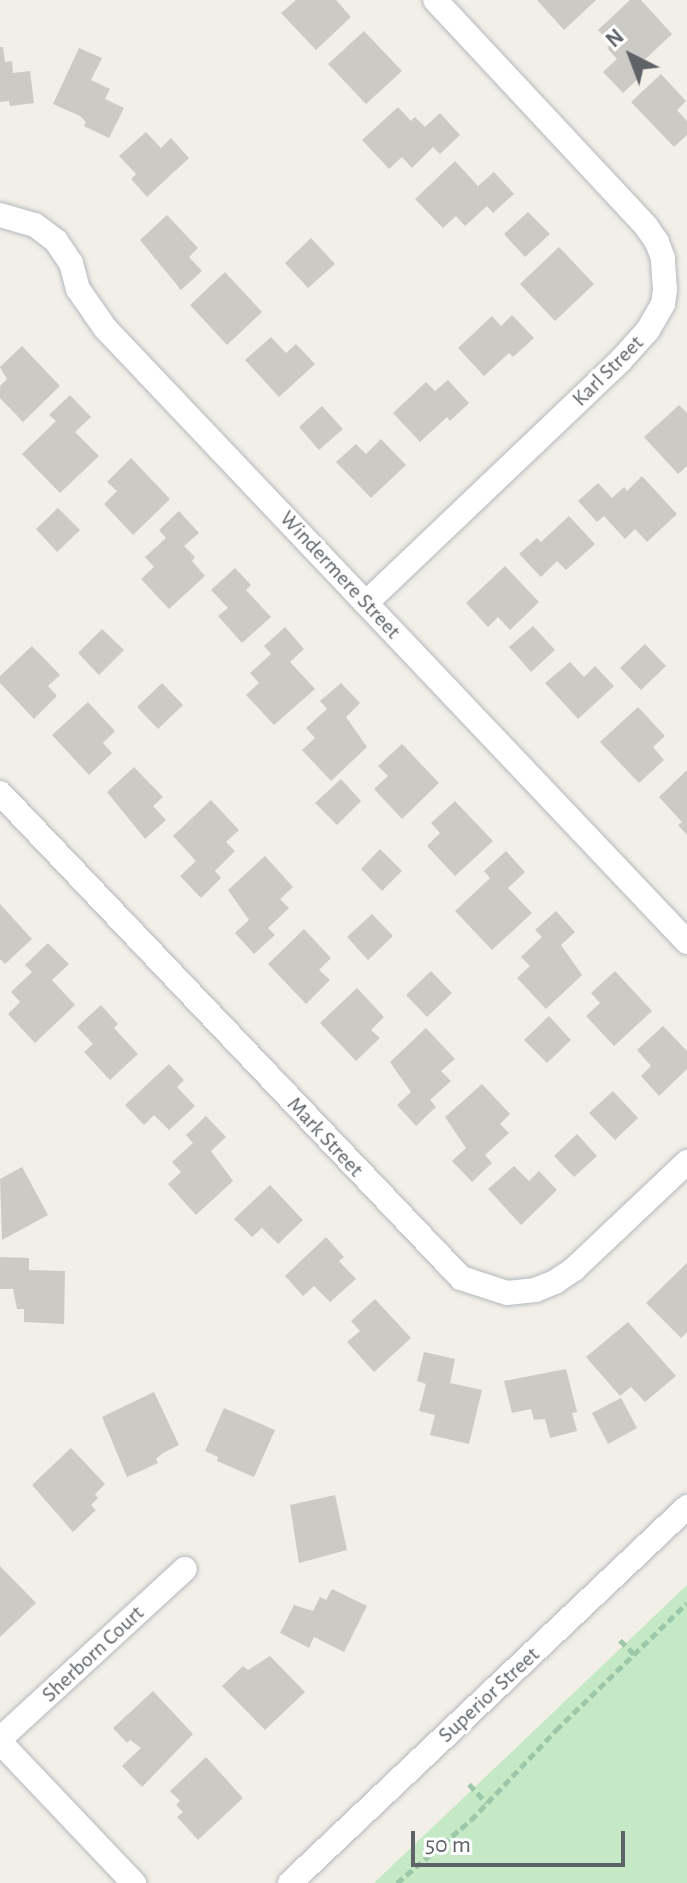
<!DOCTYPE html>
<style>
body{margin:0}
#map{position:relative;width:687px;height:1883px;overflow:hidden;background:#f1efe8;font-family:"Alegreya Sans",sans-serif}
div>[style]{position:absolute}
.green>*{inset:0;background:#c5e8c5}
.building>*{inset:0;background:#cccac5}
.path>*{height:5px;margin-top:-2.5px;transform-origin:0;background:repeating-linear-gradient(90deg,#9cc7a9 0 8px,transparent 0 12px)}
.roads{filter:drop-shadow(0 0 2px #b5b8bc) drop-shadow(0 0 2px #b5b8bc)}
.street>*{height:24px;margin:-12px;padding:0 12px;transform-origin:12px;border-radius:12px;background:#fff}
span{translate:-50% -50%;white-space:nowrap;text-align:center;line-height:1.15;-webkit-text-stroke:6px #fff;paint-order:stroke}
.street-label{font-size:22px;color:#5f6368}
.north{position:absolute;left:591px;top:16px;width:80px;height:80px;-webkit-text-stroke:6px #fff;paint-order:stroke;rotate:318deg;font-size:22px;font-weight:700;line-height:32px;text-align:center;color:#5f6368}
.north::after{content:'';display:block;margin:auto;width:28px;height:36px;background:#5f6368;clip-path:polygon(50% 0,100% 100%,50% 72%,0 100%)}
.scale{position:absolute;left:411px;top:1831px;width:214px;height:36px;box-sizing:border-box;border:4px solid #5f6368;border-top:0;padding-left:10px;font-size:24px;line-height:28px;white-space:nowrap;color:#5f6368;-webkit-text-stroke:6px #fff;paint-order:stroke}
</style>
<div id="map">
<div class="green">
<div style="clip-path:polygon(687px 1585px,687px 1883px,374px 1883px)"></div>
</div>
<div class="building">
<div style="clip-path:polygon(296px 0,336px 0,351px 17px,316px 50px,281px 13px)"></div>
<div style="clip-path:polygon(537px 0,596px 0,564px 30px)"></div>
<div style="clip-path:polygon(630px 0,641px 0,672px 34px,637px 67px,643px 74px,623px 93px,603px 72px,617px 59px,607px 48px,611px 44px,598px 30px)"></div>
<div style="clip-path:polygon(364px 31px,402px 71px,366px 104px,328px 64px)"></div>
<div style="clip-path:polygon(0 47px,3px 47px,5px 62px,12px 61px,13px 73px,30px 71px,34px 103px,10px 106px,9px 101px,0 102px)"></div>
<div style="clip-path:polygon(79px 48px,102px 58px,91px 80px,110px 89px,105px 99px,124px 108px,109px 138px,84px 126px,86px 122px,80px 116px,53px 104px)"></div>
<div style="clip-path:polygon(661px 74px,686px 101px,677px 110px,687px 121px,687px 135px,674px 147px,631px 102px)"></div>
<div style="clip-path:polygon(398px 107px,411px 121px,415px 117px,425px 127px,440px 113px,460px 135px,440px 154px,433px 147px,412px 168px,402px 157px,389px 169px,362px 140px)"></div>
<div style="clip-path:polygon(146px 132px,161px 148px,171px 138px,189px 158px,147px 197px,131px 179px,136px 174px,119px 156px)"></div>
<div style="clip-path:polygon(455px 161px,478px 186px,494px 172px,514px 194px,493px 213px,487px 206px,465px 226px,456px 216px,443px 228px,415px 199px)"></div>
<div style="clip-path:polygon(528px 212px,550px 234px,525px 257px,504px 234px)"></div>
<div style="clip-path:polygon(167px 215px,198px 248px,189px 257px,202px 271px,181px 290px,140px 240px)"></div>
<div style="clip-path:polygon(311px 238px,335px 264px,308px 288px,285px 263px)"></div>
<div style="clip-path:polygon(559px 247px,594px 284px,555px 321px,520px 284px)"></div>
<div style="clip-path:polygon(225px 272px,262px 312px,227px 345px,190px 305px)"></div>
<div style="clip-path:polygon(512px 315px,534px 338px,513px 357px,509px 353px,484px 376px,458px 348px,492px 316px,501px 326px)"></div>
<div style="clip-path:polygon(271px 337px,286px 353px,296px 344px,315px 364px,279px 397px,245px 360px)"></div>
<div style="clip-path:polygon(22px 346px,60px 386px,23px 422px,0 398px,0 386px,7px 379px,0 367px)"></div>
<div style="clip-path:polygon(448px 380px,469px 403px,450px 421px,447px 417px,420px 442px,393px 413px,426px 382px,435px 391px)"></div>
<div style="clip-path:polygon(70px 395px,91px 417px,75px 432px,99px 456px,60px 493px,22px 454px,56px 421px,49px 415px)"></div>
<div style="clip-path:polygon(679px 405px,687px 413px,687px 466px,678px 474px,644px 437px)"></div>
<div style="clip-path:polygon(322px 406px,343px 429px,319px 450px,299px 427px)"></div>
<div style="clip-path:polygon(381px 439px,406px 465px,371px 498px,336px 462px,356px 444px,366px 454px)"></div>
<div style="clip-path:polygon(131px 458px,170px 499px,133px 535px,104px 504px,117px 491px,107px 482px)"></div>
<div style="clip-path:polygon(642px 476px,677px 514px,647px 542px,635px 529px,625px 539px,604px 516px,597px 522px,578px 501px,598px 483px,612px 498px,624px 487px,627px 491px)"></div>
<div style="clip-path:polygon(58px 508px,80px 530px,57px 552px,36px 529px)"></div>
<div style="clip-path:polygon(179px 511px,199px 533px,184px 546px,195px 557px,192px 561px,205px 576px,169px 609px,141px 579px,154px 567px,145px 557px,166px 538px,159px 530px)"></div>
<div style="clip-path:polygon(569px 516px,595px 544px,566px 570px,557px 561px,541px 577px,519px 554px,537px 538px,541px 542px)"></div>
<div style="clip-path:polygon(505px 566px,539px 602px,510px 630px,498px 617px,488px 627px,466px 603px)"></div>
<div style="clip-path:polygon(235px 568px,251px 585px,246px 590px,271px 617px,242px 643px,218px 616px,228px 608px,211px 590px)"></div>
<div style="clip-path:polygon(533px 626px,555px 650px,531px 672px,509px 647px)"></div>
<div style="clip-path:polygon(285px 627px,304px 649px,290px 662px,315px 689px,274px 725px,246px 695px,259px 683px,250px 673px,271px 654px,264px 646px)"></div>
<div style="clip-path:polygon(102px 629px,124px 650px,99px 675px,78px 653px)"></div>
<div style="clip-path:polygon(645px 644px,666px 666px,641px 690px,620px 668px)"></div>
<div style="clip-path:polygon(32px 646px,60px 675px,48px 686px,57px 696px,34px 719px,0 683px,0 676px)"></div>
<div style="clip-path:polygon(570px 662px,584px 677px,595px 666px,614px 686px,578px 719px,545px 683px)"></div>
<div style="clip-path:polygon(162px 683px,183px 705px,158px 729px,137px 707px)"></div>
<div style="clip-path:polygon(341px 683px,360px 703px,346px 717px,367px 747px,331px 781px,302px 750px,315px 738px,306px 728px,327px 709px,320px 701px)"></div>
<div style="clip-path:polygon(88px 702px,115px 731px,103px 743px,112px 753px,89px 775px,52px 735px)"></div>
<div style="clip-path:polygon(638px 707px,665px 736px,653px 747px,664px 760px,639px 783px,600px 742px)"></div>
<div style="clip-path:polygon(402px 744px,439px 783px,402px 819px,374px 789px,388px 776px,378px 766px)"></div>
<div style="clip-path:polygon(134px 767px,163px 797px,153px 806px,166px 820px,145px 839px,107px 792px)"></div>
<div style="clip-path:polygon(687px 770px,687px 835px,678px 825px,682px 822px,659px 797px)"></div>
<div style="clip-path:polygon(341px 779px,361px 801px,337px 825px,315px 803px)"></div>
<div style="clip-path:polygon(211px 800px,239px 830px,226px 842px,235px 851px,215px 871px,221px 878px,201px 898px,180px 876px,196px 861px,173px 836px)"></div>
<div style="clip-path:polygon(455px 801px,493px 841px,455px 876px,427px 846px,440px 833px,431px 823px)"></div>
<div style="clip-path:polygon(380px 849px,402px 871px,382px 891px,361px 869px)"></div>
<div style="clip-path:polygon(506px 851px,525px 872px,508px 888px,532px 913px,492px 950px,455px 911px,490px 878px,484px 871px)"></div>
<div style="clip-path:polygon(265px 856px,293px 887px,280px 899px,289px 908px,268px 928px,275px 935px,254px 954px,235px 933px,249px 920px,228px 890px)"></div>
<div style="clip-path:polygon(0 904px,32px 939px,5px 964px,0 959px)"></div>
<div style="clip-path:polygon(556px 911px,575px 932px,561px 945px,582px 975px,546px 1009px,517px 978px,530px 966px,521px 957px,542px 937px,535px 930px)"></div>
<div style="clip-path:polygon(372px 914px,393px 936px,368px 960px,347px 937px)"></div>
<div style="clip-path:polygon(304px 929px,331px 958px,319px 970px,330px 980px,306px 1004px,268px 964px)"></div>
<div style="clip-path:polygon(48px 943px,69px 964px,52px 980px,75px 1005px,35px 1043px,8px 1014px,20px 1002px,11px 992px,32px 972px,25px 965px)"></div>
<div style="clip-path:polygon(431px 971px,452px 993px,427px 1017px,406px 995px)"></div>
<div style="clip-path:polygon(615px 971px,652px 1011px,614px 1046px,586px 1016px,600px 1003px,591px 993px)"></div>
<div style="clip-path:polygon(357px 988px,384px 1017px,371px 1030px,380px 1038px,356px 1061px,320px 1023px)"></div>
<div style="clip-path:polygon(101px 1005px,118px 1024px,114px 1028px,138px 1054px,110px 1080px,84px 1052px,93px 1044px,77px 1027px)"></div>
<div style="clip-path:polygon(549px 1016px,571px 1040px,547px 1063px,524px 1040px)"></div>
<div style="clip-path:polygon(663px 1026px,687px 1051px,687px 1069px,659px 1096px,641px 1076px,651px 1066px,637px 1050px)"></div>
<div style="clip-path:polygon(426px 1028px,455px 1059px,441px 1071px,451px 1081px,430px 1100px,436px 1107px,416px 1126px,397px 1105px,411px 1092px,390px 1062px)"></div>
<div style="clip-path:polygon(169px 1064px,184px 1080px,177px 1087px,195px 1106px,169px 1130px,154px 1115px,144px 1125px,125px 1105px)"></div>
<div style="clip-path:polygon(482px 1084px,510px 1114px,500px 1124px,509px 1133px,485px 1155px,492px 1163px,472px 1182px,452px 1161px,466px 1148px,445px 1117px)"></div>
<div style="clip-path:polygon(613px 1091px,638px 1118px,615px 1140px,589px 1113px)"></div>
<div style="clip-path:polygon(206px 1116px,226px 1137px,211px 1151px,233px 1181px,196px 1215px,168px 1184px,181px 1172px,172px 1162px,193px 1143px,186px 1135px)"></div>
<div style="clip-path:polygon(577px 1134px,597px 1156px,574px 1177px,554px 1156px)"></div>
<div style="clip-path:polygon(514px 1166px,529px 1181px,539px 1171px,557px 1190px,521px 1225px,488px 1189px)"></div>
<div style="clip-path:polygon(22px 1167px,48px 1215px,2px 1240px,0 1179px)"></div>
<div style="clip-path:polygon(270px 1185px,303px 1220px,278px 1244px,262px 1228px,252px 1237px,234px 1219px)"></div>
<div style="clip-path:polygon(326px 1237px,344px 1257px,339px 1261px,356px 1279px,330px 1302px,314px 1286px,303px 1296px,285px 1276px)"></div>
<div style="clip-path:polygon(0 1257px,29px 1258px,29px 1270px,65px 1271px,64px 1324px,24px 1322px,24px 1309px,17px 1309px,13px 1289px,0 1289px)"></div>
<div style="clip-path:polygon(687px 1263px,687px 1332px,681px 1338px,646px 1303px)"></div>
<div style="clip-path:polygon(375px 1299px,411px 1338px,374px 1372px,347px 1342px,360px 1331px,351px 1321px)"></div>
<div style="clip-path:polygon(628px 1322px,676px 1376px,645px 1402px,631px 1387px,620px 1396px,586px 1357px)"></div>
<div style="clip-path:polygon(424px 1352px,455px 1359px,450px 1383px,482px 1390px,469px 1444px,430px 1435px,435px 1415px,419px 1411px,426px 1384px,417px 1381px)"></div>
<div style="clip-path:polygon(566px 1369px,577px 1412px,572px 1413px,577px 1431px,550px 1438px,545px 1419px,534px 1420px,531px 1409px,512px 1413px,504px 1381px)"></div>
<div style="clip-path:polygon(154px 1392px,179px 1445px,163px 1453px,156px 1459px,158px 1463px,127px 1477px,102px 1417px)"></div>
<div style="clip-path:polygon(621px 1398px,637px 1428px,608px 1444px,592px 1413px)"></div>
<div style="clip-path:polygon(224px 1408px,275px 1430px,254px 1477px,217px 1461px,218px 1457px,205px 1451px)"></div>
<div style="clip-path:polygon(71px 1448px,105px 1484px,95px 1494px,98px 1498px,91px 1505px,96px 1510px,73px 1532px,32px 1485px)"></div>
<div style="clip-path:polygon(335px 1495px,347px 1550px,299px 1563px,290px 1505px)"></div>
<div style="clip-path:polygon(0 1566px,36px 1603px,0 1637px)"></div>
<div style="clip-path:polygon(332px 1589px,367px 1606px,344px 1652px,314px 1637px,309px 1648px,280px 1633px,294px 1605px,313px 1611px,320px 1597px,326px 1600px)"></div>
<div style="clip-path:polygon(270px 1656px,305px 1692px,265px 1730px,222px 1686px,243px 1666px,248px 1670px)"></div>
<div style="clip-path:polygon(153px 1691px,193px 1734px,142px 1787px,122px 1766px,141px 1748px,130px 1740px,127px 1743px,113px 1728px)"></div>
<div style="clip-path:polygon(206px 1757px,243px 1798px,198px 1840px,177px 1817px,183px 1812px,176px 1805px,180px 1801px,170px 1791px)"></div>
</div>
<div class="path">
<div style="left:620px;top:1640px;width:20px;rotate:45deg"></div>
<div style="left:469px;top:1784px;width:26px;rotate:47deg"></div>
<div style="left:397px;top:1883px;width:97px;rotate:-40.4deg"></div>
<div style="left:471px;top:1820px;width:124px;rotate:-46.6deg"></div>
<div style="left:556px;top:1730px;width:182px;rotate:-44.1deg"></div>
</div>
<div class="roads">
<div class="street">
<div style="left:0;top:215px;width:36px;rotate:16deg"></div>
<div style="left:35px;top:225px;width:26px;rotate:37deg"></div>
<div style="left:56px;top:241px;width:27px;rotate:56deg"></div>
<div style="left:71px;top:263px;width:27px;rotate:75deg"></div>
<div style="left:78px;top:289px;width:47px;rotate:55.3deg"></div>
<div style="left:105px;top:328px;width:846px;rotate:46.53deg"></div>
<div style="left:366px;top:603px;width:352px;rotate:-43.6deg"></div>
<div style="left:621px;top:360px;width:40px;rotate:-48deg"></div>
<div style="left:648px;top:330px;width:30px;rotate:-60deg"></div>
<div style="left:663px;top:304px;width:14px;rotate:-82deg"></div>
<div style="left:665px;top:290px;width:32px;rotate:-94deg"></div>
<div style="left:663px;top:258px;width:17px;rotate:-111deg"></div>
<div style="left:657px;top:242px;width:19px;rotate:-125deg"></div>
<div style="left:646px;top:226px;width:309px;rotate:-133deg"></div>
<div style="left:0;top:793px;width:669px;rotate:46.45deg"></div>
<div style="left:461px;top:1278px;width:48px;rotate:18.1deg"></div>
<div style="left:507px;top:1293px;width:28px;rotate:-6deg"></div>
<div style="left:535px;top:1290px;width:22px;rotate:-22deg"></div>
<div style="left:555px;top:1282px;width:23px;rotate:-34deg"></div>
<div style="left:574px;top:1269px;width:156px;rotate:-43.4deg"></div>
<div style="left:0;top:1739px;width:251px;rotate:-42.6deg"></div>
<div style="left:0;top:1742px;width:195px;rotate:46.5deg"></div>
<div style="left:290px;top:1883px;width:547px;rotate:-43.44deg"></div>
</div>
</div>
<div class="street-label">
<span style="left:608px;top:371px;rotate:-45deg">Karl Street</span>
<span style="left:340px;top:575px;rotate:47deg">Windermere Street</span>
<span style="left:325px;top:1137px;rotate:47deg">Mark Street</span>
<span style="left:93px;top:1654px;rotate:-43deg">Sherborn Court</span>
<span style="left:489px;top:1695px;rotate:-43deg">Superior Street</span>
</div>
<div class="north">N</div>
<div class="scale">50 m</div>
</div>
